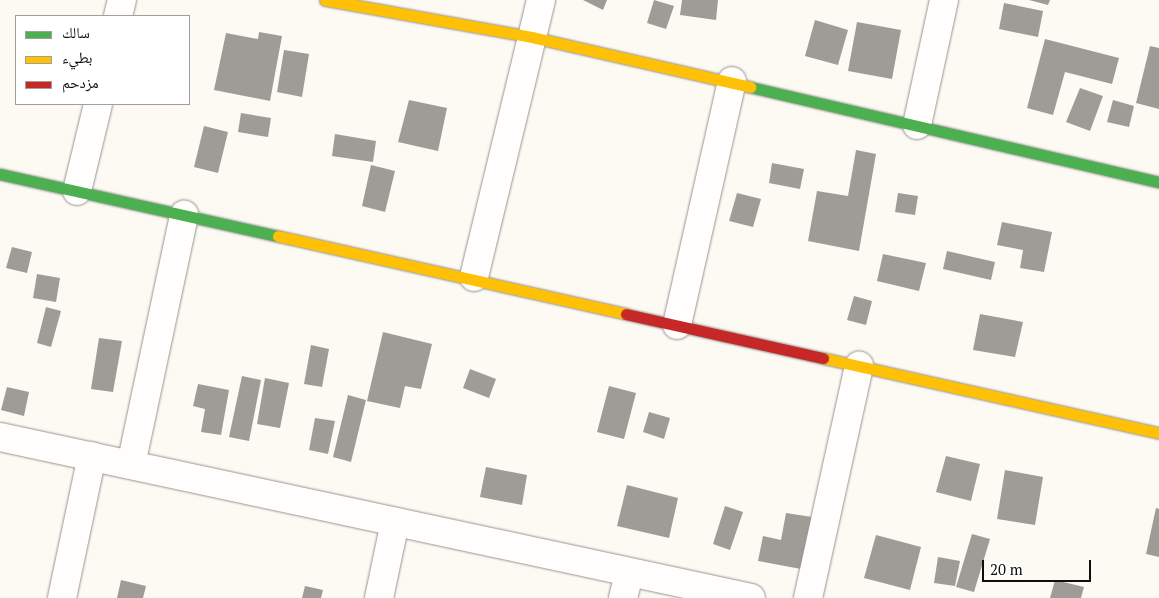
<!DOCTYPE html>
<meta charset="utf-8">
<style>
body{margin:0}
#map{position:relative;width:1159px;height:598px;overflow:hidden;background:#fcfaf2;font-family:"PT Serif","Noto Naskh Arabic",serif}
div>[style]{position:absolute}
.building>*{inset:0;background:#9f9c98}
.roads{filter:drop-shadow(0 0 1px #959491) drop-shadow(0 0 1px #959491)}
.street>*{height:28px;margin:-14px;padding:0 14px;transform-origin:14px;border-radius:14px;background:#fffefd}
.fast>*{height:11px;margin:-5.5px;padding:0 5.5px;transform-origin:5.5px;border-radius:5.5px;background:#4caf50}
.slow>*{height:11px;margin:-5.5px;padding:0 5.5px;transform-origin:5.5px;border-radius:5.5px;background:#ffc107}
.jam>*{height:11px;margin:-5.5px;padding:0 5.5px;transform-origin:5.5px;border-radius:5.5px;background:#c62828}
span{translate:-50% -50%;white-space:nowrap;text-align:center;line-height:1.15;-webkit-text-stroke:5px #fff;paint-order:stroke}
.legend{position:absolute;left:15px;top:15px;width:175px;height:90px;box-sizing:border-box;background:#fff;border:1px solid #9f9f9f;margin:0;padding:6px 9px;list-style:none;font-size:15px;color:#0e0e0e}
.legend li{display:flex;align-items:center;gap:10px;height:25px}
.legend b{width:25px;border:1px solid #9f9f9f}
.scale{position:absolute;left:982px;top:560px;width:109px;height:22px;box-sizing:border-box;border:2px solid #0e0e0e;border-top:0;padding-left:6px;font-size:15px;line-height:18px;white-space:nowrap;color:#0e0e0e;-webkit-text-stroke:4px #fff;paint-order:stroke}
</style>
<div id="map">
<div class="building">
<div style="clip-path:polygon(583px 0,607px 0,603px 10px)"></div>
<div style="clip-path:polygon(654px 0,674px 6px,666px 29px,647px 23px)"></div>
<div style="clip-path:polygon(682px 0,718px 0,716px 20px,680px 15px)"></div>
<div style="clip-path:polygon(1029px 0,1050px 0,1048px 5px)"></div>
<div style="clip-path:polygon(1004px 3px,1043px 11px,1038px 37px,999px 29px)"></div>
<div style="clip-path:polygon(815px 20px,848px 30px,838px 65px,805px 56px)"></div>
<div style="clip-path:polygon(857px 22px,901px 30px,892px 79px,848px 71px)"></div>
<div style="clip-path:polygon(259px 32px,282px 36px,270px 101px,214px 90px,226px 33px,258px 39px)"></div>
<div style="clip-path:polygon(1045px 39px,1119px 58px,1112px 84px,1065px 72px,1053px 115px,1027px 108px)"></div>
<div style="clip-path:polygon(1150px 46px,1159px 48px,1159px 109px,1136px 103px)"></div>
<div style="clip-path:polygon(284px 50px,309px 54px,302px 97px,277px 92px)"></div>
<div style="clip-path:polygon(1080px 88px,1103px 96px,1090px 131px,1066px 122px)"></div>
<div style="clip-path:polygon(409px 100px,447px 108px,438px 151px,398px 142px)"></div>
<div style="clip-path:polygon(1113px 100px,1134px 106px,1129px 127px,1107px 122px)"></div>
<div style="clip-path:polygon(241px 113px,271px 118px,268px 137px,238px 132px)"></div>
<div style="clip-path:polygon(204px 126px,228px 132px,218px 173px,194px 167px)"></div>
<div style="clip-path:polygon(335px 134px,376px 141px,373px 162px,332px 156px)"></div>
<div style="clip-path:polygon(856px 150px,876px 154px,859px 251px,808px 241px,817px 191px,848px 196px)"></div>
<div style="clip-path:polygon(772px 163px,804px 169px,800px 189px,769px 183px)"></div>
<div style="clip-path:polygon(371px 165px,395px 171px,385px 212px,362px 206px)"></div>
<div style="clip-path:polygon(737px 193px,761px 199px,753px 227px,729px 221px)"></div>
<div style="clip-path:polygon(898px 193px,918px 196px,915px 215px,895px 212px)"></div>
<div style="clip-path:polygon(1002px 222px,1052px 232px,1044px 272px,1020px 268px,1023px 250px,997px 245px)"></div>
<div style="clip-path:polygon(12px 247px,32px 252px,27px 273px,6px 268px)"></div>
<div style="clip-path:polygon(947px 251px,995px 262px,991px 280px,943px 269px)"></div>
<div style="clip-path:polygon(883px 254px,926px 263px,919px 291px,877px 281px)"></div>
<div style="clip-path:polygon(37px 274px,60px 278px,56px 302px,33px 298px)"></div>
<div style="clip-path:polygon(854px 296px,872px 301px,866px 325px,847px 320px)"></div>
<div style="clip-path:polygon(46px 307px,61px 311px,51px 347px,37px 343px)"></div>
<div style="clip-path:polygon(980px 314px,1023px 322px,1015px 357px,973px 350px)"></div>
<div style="clip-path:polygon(383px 332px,432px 344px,421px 389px,405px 386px,400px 408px,367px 401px)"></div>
<div style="clip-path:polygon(99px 338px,122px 341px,113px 392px,91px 389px)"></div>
<div style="clip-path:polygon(311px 345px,329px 349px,322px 387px,304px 384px)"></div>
<div style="clip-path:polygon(470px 369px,496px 379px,489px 398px,463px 388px)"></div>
<div style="clip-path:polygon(242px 376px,261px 380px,249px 441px,229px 437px)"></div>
<div style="clip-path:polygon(265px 378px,289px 383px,280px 428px,257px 424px)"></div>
<div style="clip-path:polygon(198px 384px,229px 390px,221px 435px,201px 432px,205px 409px,193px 406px)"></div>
<div style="clip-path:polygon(609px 386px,636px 393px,624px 439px,597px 432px)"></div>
<div style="clip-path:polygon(7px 387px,29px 392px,24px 416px,1px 410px)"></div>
<div style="clip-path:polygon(348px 395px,366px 400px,351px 462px,333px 457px)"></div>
<div style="clip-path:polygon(649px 412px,670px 418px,664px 439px,643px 432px)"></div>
<div style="clip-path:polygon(315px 418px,335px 421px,328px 454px,309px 450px)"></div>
<div style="clip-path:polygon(946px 456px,980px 464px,971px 501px,936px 492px)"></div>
<div style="clip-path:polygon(486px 467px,527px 475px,522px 505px,480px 497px)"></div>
<div style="clip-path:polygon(1005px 470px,1043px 477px,1035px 525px,997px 519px)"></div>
<div style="clip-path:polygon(627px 485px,678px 498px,669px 538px,617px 526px)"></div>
<div style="clip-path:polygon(725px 506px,743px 512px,730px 550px,713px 544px)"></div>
<div style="clip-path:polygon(1156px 508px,1159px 509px,1159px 557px,1146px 554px)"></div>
<div style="clip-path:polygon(786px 513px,812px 517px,801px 569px,758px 561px,763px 536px,781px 540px)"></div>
<div style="clip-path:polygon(972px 534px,990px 539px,974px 592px,956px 587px)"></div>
<div style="clip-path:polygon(876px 535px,921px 547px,910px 590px,864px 578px)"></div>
<div style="clip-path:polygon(938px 557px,960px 561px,955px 586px,934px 583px)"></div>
<div style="clip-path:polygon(121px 580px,146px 586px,143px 598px,117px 598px)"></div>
<div style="clip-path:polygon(1055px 580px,1084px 587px,1081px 598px,1050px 598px)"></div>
<div style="clip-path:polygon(305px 586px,323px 590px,321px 598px,302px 598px)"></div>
</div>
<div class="roads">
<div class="street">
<div style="left:118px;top:16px;width:16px;rotate:-76deg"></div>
<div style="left:917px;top:125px;width:128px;rotate:-77.8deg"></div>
<div style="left:77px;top:191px;width:89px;rotate:-76.4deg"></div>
<div style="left:474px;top:277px;width:285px;rotate:-76.4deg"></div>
<div style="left:677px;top:325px;width:250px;rotate:-77.3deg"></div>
<div style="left:0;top:437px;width:768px;rotate:12.1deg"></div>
<div style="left:131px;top:465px;width:256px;rotate:-78deg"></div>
<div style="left:62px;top:598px;width:145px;rotate:-78.1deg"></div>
<div style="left:379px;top:598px;width:78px;rotate:-78.1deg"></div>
<div style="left:623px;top:598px;width:25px;rotate:-76deg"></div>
<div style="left:808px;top:598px;width:238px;rotate:-77.6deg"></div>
</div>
<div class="fast">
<div style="left:750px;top:87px;width:420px;rotate:13.1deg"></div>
<div style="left:0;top:174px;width:285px;rotate:12.6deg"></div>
</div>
<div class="slow">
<div style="left:325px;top:0;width:210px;rotate:10.1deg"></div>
<div style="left:532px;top:37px;width:224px;rotate:12.9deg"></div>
<div style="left:278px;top:236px;width:357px;rotate:12.6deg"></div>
<div style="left:823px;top:358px;width:344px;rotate:12.6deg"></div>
</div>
<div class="jam">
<div style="left:626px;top:314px;width:202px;rotate:12.6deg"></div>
</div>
</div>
<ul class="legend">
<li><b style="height:6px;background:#4caf50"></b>سالك</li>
<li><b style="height:6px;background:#ffc107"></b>بطيء</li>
<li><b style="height:6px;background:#c62828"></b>مزدحم</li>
</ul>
<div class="scale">20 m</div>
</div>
